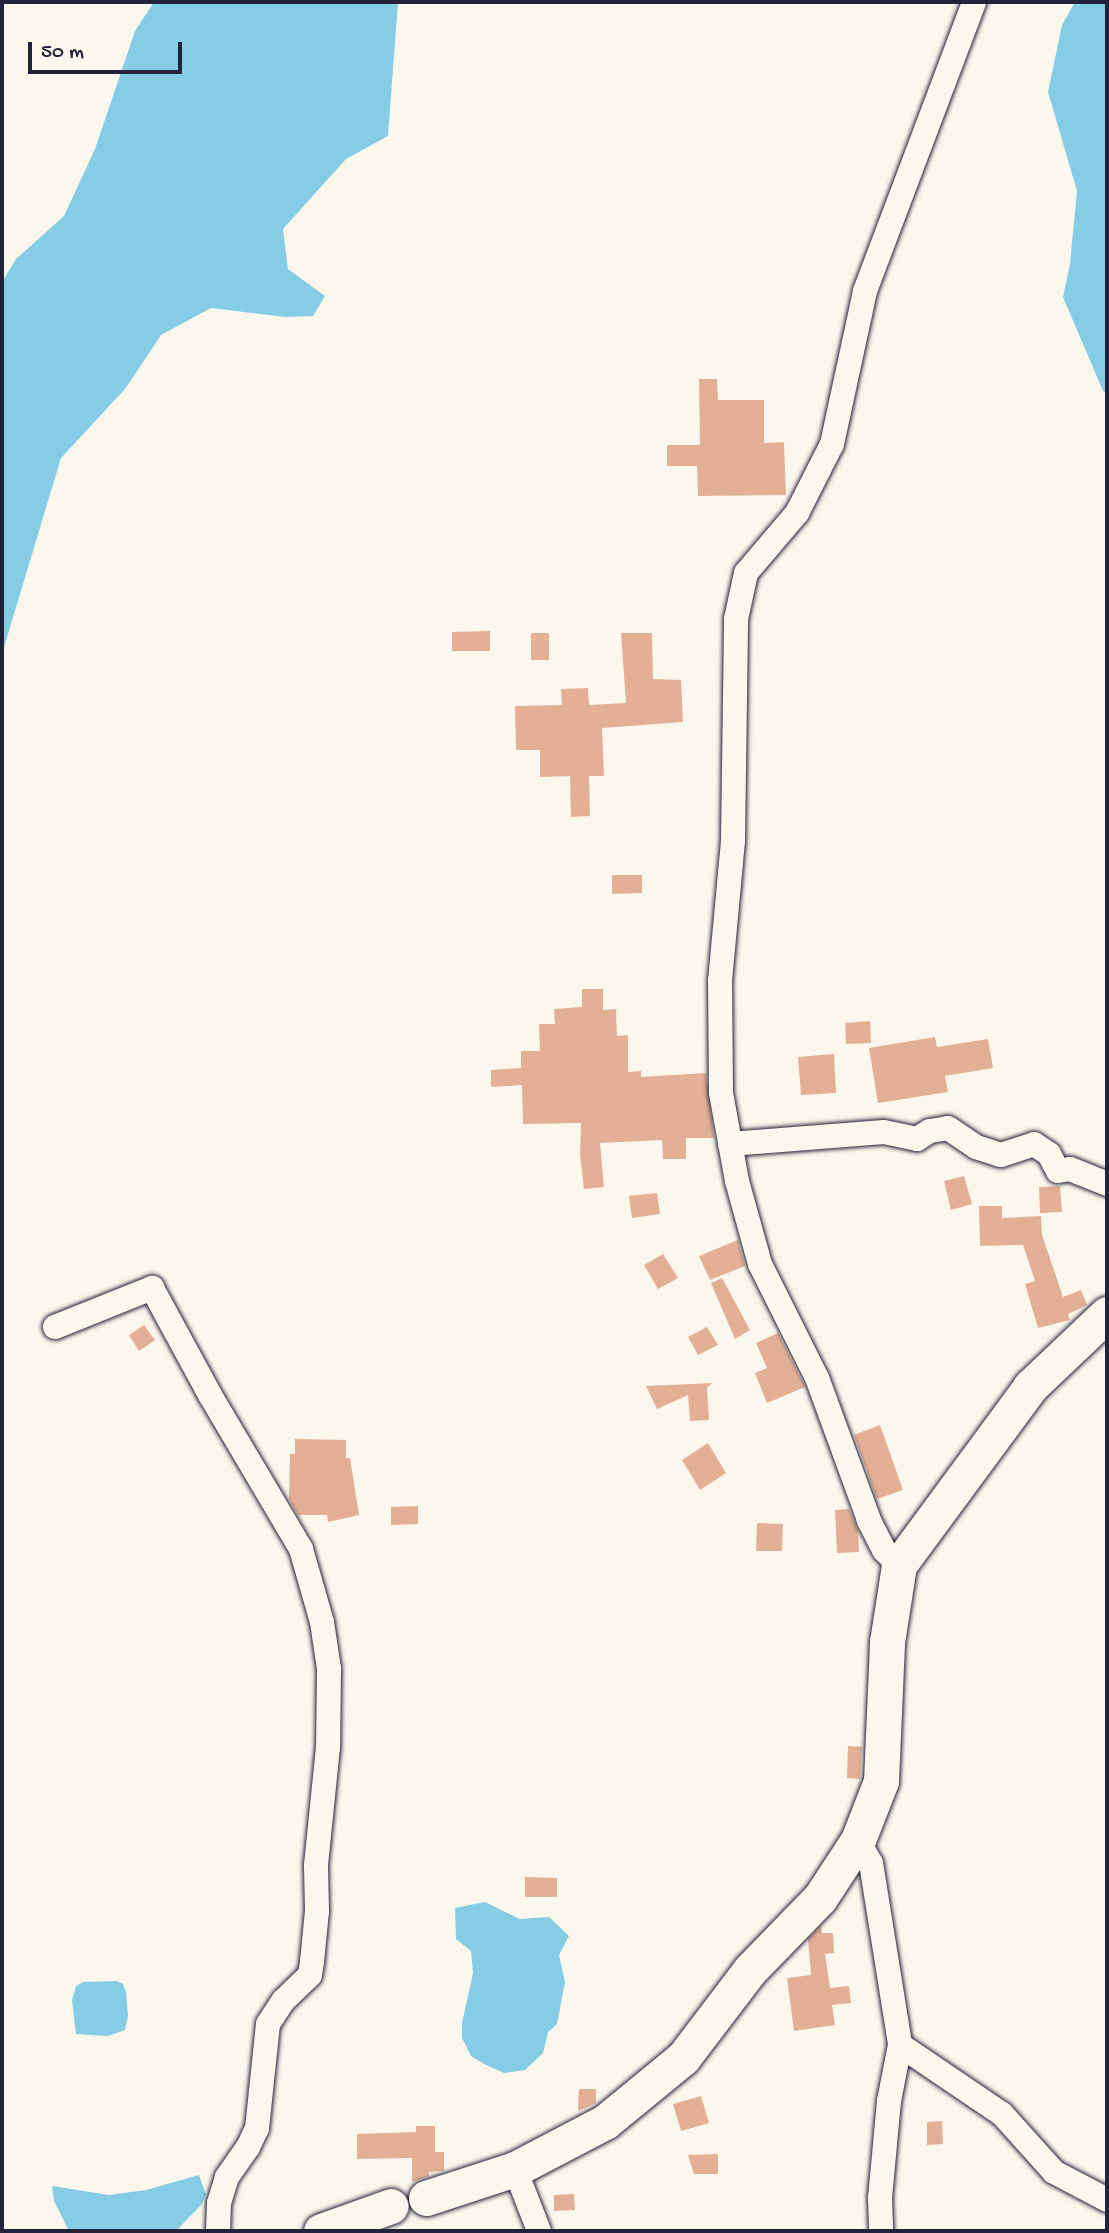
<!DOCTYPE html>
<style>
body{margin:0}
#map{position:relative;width:1109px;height:2233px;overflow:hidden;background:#fbf7ec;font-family:"Gochi Hand",sans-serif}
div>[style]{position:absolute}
.water>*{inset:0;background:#84cde5}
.building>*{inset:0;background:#e3b096}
.roads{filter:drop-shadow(0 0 2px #22223b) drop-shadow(0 0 2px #22223b)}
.street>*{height:24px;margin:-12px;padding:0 12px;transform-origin:12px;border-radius:12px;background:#fbf7ec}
.secondary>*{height:35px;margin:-17.5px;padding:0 17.5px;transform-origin:17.5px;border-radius:17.5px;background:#fbf7ec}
span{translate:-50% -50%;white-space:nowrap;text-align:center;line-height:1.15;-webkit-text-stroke:5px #fbf7ec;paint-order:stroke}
.frame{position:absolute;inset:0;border:4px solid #22223b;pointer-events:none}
.scale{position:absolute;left:28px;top:42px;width:154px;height:32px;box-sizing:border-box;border:4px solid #22223b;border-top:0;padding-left:9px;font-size:21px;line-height:24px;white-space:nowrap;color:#22223b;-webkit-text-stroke:5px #fbf7ec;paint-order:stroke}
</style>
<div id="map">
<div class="water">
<div style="clip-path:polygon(154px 2px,398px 2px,388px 136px,346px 159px,283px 229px,288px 269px,325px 296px,313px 316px,286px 317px,211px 308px,161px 335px,125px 389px,61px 458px,2px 654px,2px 282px,16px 259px,64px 216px,95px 149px,135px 31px)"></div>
<div style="clip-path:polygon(1075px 2px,1107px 2px,1107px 393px,1103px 391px,1063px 297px,1070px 264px,1077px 191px,1048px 92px,1062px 25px)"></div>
<div style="clip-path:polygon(485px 1902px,520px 1919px,549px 1917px,569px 1936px,559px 1955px,565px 1982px,557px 2024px,548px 2032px,543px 2053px,525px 2070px,504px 2073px,486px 2065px,471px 2056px,462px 2038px,462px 2023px,473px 1973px,471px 1951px,456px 1939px,455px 1908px)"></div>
<div style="clip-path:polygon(117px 1981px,123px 1984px,126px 1992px,128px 2016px,125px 2030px,108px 2036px,76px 2034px,72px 2000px,76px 1986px,83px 1982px)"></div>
<div style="clip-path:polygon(199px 2175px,206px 2195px,201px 2205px,176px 2231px,69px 2231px,54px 2201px,52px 2186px,109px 2195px,146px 2190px)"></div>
</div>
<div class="building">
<div style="clip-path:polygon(699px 379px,717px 379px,718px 400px,764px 400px,764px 443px,784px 442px,786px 495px,698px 496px,697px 466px,667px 466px,667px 445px,700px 445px)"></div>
<div style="clip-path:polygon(490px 631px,490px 651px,452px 651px,452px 632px)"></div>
<div style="clip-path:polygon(531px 633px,549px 633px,549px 660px,531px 660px)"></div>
<div style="clip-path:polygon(621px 633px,652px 633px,653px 679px,681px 680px,683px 722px,602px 728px,604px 776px,589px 776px,590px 816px,571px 817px,570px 776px,540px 777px,540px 750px,516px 750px,515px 706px,562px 705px,561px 689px,588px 688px,589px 705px,626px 703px)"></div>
<div style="clip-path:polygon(612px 875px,642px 875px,642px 893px,612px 894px)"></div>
<div style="clip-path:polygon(582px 989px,603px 989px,603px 1010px,616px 1009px,617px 1036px,628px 1035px,628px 1072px,641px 1071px,641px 1077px,706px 1073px,714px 1138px,686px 1138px,686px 1159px,663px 1159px,662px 1140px,600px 1143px,604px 1187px,584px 1189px,580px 1154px,581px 1123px,523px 1124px,522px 1085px,491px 1087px,491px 1070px,521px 1068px,521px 1051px,540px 1051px,539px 1024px,555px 1024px,554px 1009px,582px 1007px)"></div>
<div style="clip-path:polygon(870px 1021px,871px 1043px,846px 1044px,845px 1023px)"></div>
<div style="clip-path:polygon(935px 1037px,937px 1047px,988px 1039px,993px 1068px,945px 1076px,948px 1092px,878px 1103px,869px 1048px)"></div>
<div style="clip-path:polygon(834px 1054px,836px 1093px,801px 1095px,798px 1057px)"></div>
<div style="clip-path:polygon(964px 1176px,972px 1204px,951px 1210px,944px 1181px)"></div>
<div style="clip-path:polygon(1060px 1186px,1062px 1212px,1040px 1213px,1039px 1187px)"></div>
<div style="clip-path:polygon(657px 1193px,660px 1214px,632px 1218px,629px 1196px)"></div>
<div style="clip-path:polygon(979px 1206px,1002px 1206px,1002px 1218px,1041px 1216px,1042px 1235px,1063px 1297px,1081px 1290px,1087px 1305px,1068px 1314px,1070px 1320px,1038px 1328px,1025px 1284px,1035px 1281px,1023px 1245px,980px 1246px)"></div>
<div style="clip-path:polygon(738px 1240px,745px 1266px,710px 1280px,699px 1256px)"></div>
<div style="clip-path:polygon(663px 1254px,678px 1278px,658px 1289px,644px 1265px)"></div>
<div style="clip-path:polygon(722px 1278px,750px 1330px,735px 1339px,711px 1283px)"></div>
<div style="clip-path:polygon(144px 1325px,155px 1340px,139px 1351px,129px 1335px)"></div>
<div style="clip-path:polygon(707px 1327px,718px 1345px,698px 1355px,688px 1337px)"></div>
<div style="clip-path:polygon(778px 1333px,805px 1387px,767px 1403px,755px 1373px,767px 1368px,756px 1343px)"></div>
<div style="clip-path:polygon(713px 1383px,707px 1387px,709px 1420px,690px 1421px,688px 1395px,657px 1409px,646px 1386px)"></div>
<div style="clip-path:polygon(880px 1425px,903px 1490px,877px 1499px,854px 1435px)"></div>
<div style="clip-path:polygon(295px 1439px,346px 1440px,346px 1458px,350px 1458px,359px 1515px,328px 1522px,327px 1515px,298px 1515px,289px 1499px,290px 1454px,295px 1454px)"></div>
<div style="clip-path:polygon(708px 1443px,726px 1473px,700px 1490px,682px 1460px)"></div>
<div style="clip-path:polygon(418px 1506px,418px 1524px,391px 1525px,391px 1507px)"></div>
<div style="clip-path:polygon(849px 1509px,858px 1531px,859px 1552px,837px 1553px,835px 1510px)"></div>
<div style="clip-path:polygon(757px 1523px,783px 1524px,782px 1551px,756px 1551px)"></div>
<div style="clip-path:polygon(848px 1746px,862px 1747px,860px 1779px,847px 1778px)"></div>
<div style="clip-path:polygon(525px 1877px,557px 1878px,557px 1897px,525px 1897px)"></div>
<div style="clip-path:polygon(821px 1926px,822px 1933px,833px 1933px,834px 1953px,825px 1954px,830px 1988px,849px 1986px,851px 2003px,832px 2005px,835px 2025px,794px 2031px,787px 1978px,811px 1975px,808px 1939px)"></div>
<div style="clip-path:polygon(579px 2089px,596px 2089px,596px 2103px,578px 2111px)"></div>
<div style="clip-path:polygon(701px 2096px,709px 2123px,681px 2131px,673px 2104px)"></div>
<div style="clip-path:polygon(942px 2121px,943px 2144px,927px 2145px,927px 2122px)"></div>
<div style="clip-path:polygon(416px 2126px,435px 2126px,435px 2152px,444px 2152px,444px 2171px,429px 2172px,429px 2176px,412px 2182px,412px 2158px,357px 2159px,357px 2134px,416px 2132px)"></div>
<div style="clip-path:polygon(718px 2154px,718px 2174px,694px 2174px,688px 2155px)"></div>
<div style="clip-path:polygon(574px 2194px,575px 2210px,554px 2211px,554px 2195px)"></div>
</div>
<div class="roads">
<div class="street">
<div style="left:730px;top:1144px;width:154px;rotate:-4.5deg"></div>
<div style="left:884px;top:1132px;width:34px;rotate:12deg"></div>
<div style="left:917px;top:1139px;width:15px;rotate:-32deg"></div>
<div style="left:930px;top:1131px;width:18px;rotate:-9deg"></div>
<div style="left:948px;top:1128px;width:34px;rotate:34deg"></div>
<div style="left:976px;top:1147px;width:26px;rotate:18deg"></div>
<div style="left:1001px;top:1155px;width:35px;rotate:-18deg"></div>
<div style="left:1034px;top:1144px;width:18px;rotate:34deg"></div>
<div style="left:1049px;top:1154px;width:19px;rotate:62deg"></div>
<div style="left:1058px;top:1171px;width:12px;rotate:-9deg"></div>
<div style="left:1070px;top:1169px;width:40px;rotate:22deg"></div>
<div style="left:55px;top:1327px;width:105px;rotate:-21.9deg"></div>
<div style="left:152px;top:1288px;width:122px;rotate:61.5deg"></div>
<div style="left:210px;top:1395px;width:179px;rotate:59.4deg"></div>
<div style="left:301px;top:1549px;width:76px;rotate:74deg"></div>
<div style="left:322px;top:1622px;width:48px;rotate:81.5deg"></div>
<div style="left:329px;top:1669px;width:78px;rotate:90.7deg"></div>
<div style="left:328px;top:1747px;width:120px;rotate:95.8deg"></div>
<div style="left:316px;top:1866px;width:45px;rotate:88.7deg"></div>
<div style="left:317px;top:1911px;width:51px;rotate:95.6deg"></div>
<div style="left:312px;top:1962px;width:13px;rotate:99deg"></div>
<div style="left:310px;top:1975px;width:37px;rotate:136deg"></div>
<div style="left:283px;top:2001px;width:27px;rotate:123deg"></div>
<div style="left:268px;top:2024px;width:105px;rotate:96deg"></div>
<div style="left:257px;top:2128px;width:21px;rotate:115deg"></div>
<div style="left:248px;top:2147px;width:37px;rotate:125deg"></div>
<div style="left:227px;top:2177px;width:27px;rotate:107deg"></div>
<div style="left:219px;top:2203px;width:28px;rotate:92deg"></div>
<div style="left:899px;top:1565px;width:21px;rotate:-135deg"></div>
<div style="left:884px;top:1550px;width:34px;rotate:-117deg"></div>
<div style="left:869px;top:1520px;width:151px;rotate:-110.1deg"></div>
<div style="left:817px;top:1378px;width:127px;rotate:-116.6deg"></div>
<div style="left:760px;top:1264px;width:86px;rotate:-105.5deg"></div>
<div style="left:737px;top:1181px;width:89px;rotate:-100.3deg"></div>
<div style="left:721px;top:1093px;width:112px;rotate:-90.5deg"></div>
<div style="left:720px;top:981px;width:141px;rotate:-84.7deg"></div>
<div style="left:733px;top:841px;width:222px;rotate:-89.2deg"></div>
<div style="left:736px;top:619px;width:47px;rotate:-77.7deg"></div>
<div style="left:746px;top:573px;width:79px;rotate:-49.6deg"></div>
<div style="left:797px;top:513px;width:77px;rotate:-63.1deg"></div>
<div style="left:832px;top:444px;width:157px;rotate:-77.8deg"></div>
<div style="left:865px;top:291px;width:309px;rotate:-69.3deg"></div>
<div style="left:858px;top:1840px;width:26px;rotate:61deg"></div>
<div style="left:871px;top:1863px;width:184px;rotate:80.9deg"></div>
<div style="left:900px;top:2045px;width:57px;rotate:101.1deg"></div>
<div style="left:889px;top:2101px;width:97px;rotate:95.3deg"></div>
<div style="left:880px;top:2198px;width:33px;rotate:88deg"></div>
<div style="left:900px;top:2045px;width:123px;rotate:34.1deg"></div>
<div style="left:1002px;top:2114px;width:78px;rotate:48.1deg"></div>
<div style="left:1054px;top:2172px;width:60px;rotate:27.8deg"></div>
<div style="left:515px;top:2169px;width:66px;rotate:68.8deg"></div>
</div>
<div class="secondary">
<div style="left:426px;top:2198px;width:94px;rotate:-18deg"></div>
<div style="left:515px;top:2169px;width:102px;rotate:-27.6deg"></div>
<div style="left:605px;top:2122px;width:101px;rotate:-39.4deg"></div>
<div style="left:683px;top:2058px;width:111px;rotate:-52.7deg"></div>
<div style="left:750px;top:1970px;width:100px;rotate:-45.8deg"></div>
<div style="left:820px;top:1898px;width:69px;rotate:-56.8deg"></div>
<div style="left:858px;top:1840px;width:63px;rotate:-68.7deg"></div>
<div style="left:881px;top:1781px;width:139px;rotate:-87.5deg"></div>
<div style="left:887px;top:1642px;width:78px;rotate:-81.1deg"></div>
<div style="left:899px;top:1565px;width:221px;rotate:-53.6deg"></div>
<div style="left:1030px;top:1387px;width:106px;rotate:-43.5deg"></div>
<div style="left:321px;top:2231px;width:74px;rotate:-19.7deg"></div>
</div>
</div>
<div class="frame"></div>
<div class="scale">50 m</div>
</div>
